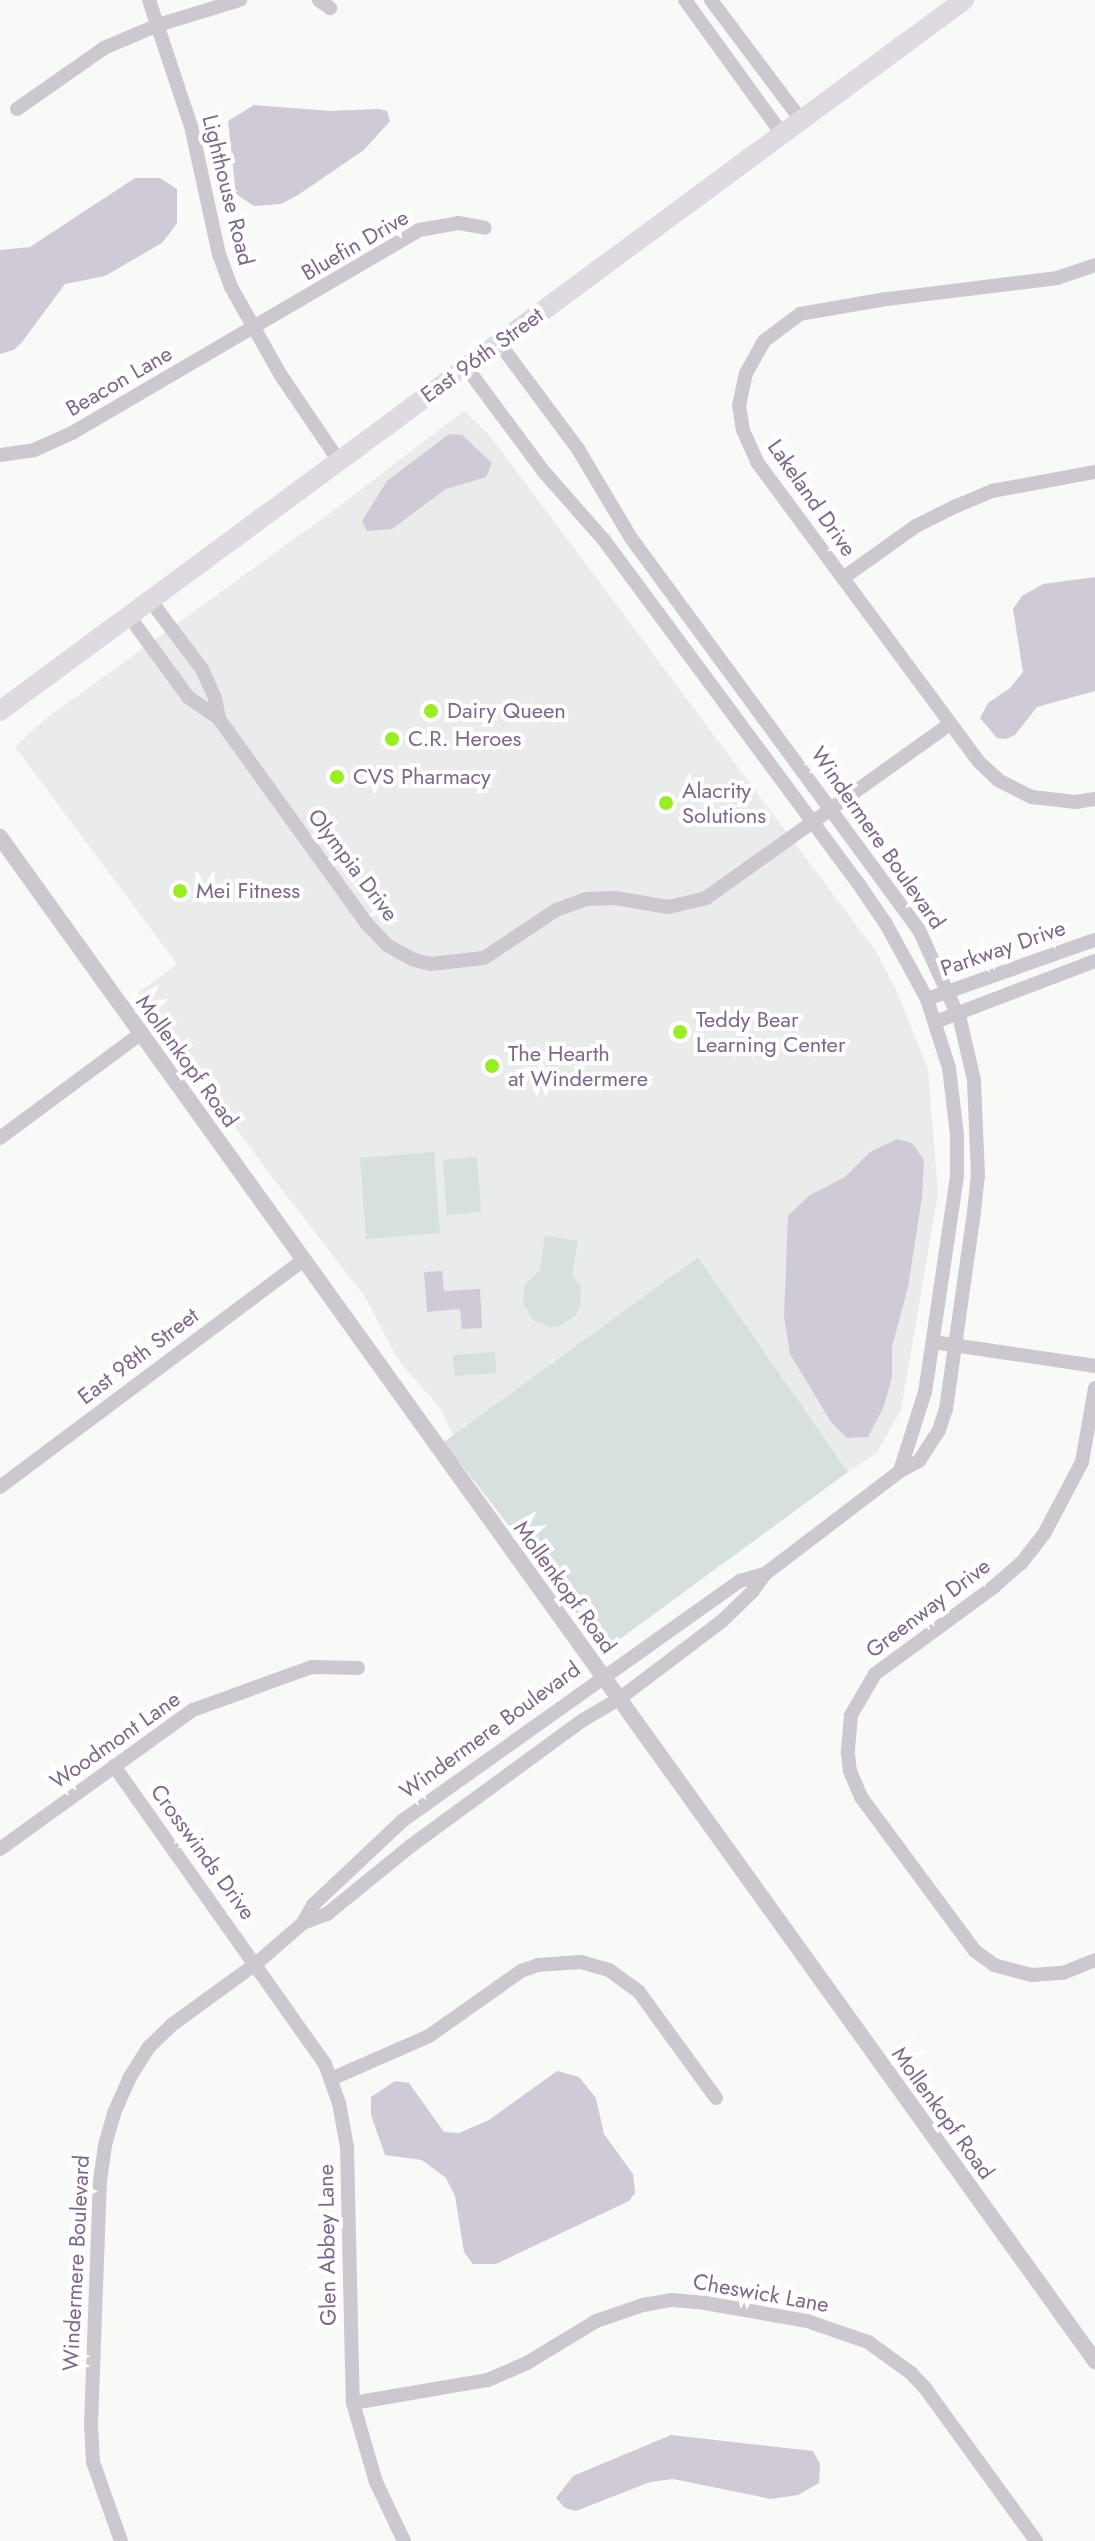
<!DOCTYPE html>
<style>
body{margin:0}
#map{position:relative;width:1095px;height:2541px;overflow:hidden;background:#f8faf8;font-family:Jost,sans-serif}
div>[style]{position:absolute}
.built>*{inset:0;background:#eaebeb}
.green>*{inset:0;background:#d6e0de}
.water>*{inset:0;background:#cfcad6}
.minor>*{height:14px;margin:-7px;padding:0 7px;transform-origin:7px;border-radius:7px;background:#cdc8d0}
.tertiary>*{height:16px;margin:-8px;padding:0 8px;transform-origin:8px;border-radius:8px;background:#cdc8d0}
.primary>*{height:20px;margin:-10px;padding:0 10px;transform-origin:10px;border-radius:10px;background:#dfdae2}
.dots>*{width:22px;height:22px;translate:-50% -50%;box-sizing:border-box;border:4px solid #fff;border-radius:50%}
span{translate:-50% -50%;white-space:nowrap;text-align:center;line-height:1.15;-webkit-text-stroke:8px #fff;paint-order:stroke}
.street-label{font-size:22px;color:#7e678b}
.poi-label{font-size:22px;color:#7e678b}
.left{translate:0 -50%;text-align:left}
</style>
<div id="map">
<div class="built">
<div style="clip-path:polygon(464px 411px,489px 435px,877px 953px,898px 994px,928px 1069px,938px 1194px,901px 1410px,877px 1453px,848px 1472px,698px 1257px,453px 1436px,441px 1409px,398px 1360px,365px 1297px,266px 1169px,163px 1028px,153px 1008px,138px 993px,177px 964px,15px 747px,44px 720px,330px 513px)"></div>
</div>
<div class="green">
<div style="clip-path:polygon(434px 1152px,440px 1233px,366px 1239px,360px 1158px)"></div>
<div style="clip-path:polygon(477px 1157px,481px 1212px,447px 1215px,443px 1160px)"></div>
<div style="clip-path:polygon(545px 1236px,578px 1241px,572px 1275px,581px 1287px,580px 1307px,575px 1316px,559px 1326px,550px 1327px,533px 1320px,523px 1303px,525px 1285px,540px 1270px)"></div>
<div style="clip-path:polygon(698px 1257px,848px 1472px,605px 1650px,444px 1442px)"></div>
<div style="clip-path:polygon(495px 1352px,496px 1373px,455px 1376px,453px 1355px)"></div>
</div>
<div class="water">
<div style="clip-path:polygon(254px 105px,330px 111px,379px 109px,387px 111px,390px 121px,364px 150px,298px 195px,281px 204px,254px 206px,236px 194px,228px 121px)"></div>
<div style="clip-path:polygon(135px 178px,160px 178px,177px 189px,177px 223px,172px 230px,162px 243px,105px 276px,65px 284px,22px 342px,14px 350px,0 354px,0 250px,30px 247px)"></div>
<div style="clip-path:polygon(449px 434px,462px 435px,492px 463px,486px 477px,446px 489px,392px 529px,367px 531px,362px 521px,387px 481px)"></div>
<div style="clip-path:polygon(1095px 577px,1095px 691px,1037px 707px,1015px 735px,1006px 739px,997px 738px,980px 718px,988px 703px,1010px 688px,1023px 672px,1013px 609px,1022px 596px,1043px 584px)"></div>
<div style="clip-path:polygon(897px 1139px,912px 1143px,924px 1160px,922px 1197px,908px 1287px,892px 1347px,892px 1377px,884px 1406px,868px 1437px,847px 1438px,831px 1422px,790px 1354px,784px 1317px,788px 1216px,810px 1195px,845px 1177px,870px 1152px)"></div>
<div style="clip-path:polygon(442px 1271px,444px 1291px,480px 1289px,482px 1328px,462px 1329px,460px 1309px,427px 1312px,424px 1272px)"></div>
<div style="clip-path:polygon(557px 2071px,579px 2077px,596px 2098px,604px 2134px,633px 2174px,635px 2193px,629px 2201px,496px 2264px,473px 2264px,464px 2252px,455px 2196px,446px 2178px,422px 2160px,385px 2155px,371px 2115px,371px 2097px,395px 2081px,409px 2083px,444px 2132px,459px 2133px,489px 2120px)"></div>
<div style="clip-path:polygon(671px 2435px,813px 2451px,820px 2464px,819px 2483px,798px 2495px,771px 2499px,673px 2479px,650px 2482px,576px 2511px,565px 2508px,556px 2498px,573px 2476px)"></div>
</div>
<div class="minor">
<div style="left:149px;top:0;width:133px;rotate:71.6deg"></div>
<div style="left:191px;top:126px;width:131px;rotate:77.7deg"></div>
<div style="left:219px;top:254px;width:35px;rotate:70deg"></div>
<div style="left:231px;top:287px;width:100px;rotate:60.6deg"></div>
<div style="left:280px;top:374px;width:105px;rotate:55.9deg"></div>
<div style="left:319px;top:0;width:14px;rotate:36deg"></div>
<div style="left:685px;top:0;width:165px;rotate:54.1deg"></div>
<div style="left:711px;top:0;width:150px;rotate:53.1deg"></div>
<div style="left:17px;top:109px;width:106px;rotate:-35deg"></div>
<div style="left:104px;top:48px;width:59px;rotate:-23.1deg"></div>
<div style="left:158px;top:25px;width:86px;rotate:-17deg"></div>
<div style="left:1095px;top:265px;width:39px;rotate:161deg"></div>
<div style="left:1058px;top:278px;width:173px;rotate:173deg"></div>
<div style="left:886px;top:299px;width:87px;rotate:170.1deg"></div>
<div style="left:800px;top:314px;width:45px;rotate:143.1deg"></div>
<div style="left:764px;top:341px;width:37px;rotate:119deg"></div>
<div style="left:746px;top:373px;width:33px;rotate:102deg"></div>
<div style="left:739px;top:405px;width:25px;rotate:81deg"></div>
<div style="left:743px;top:430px;width:35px;rotate:66deg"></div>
<div style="left:757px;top:462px;width:373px;rotate:53.5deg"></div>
<div style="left:979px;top:762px;width:26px;rotate:43deg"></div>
<div style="left:998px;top:780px;width:38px;rotate:27deg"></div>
<div style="left:1032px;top:797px;width:44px;rotate:6.5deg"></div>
<div style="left:1076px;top:802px;width:19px;rotate:-9deg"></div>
<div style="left:466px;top:367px;width:131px;rotate:53.4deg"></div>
<div style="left:544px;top:472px;width:91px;rotate:48.6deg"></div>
<div style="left:604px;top:540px;width:430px;rotate:53.5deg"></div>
<div style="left:860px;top:886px;width:46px;rotate:55.6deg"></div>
<div style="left:886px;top:924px;width:85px;rotate:61.3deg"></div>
<div style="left:927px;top:999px;width:72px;rotate:72.3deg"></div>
<div style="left:949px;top:1068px;width:67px;rotate:83.2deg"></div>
<div style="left:957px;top:1135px;width:41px;rotate:90deg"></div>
<div style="left:957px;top:1176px;width:218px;rotate:98.4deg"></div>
<div style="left:925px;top:1392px;width:83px;rotate:107.6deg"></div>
<div style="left:0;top:455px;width:34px;rotate:-8deg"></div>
<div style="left:34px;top:450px;width:42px;rotate:-24.1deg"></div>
<div style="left:72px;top:433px;width:402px;rotate:-30.3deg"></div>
<div style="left:419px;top:230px;width:40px;rotate:-10deg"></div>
<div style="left:458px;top:223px;width:27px;rotate:10deg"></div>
<div style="left:843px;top:578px;width:90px;rotate:-35.5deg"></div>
<div style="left:916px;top:526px;width:42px;rotate:-26.6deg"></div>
<div style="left:954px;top:507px;width:41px;rotate:-22.8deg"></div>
<div style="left:992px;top:491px;width:105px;rotate:-10.5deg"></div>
<div style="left:150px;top:600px;width:86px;rotate:53deg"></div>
<div style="left:202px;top:669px;width:32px;rotate:66deg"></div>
<div style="left:215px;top:698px;width:21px;rotate:79deg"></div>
<div style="left:219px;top:719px;width:253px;rotate:54.2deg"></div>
<div style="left:367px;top:924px;width:29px;rotate:46deg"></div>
<div style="left:387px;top:945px;width:31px;rotate:29deg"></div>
<div style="left:414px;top:960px;width:17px;rotate:13deg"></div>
<div style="left:431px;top:964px;width:53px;rotate:-6.5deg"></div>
<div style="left:484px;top:958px;width:87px;rotate:-33.7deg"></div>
<div style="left:556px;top:910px;width:32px;rotate:-20deg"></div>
<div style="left:586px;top:899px;width:29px;rotate:-2deg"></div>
<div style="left:615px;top:898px;width:54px;rotate:9.6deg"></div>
<div style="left:668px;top:907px;width:39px;rotate:-13deg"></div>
<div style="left:706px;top:898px;width:300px;rotate:-35.5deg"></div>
<div style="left:129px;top:616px;width:100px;rotate:53.9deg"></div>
<div style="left:188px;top:697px;width:38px;rotate:35deg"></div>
<div style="left:927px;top:999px;width:178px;rotate:-19.4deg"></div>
<div style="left:935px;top:1022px;width:171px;rotate:-20.9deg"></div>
<div style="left:0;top:1138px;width:174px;rotate:-36.6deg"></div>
<div style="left:933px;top:1342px;width:164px;rotate:8.4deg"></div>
<div style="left:1095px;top:1388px;width:75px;rotate:100deg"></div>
<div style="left:1082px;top:1462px;width:81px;rotate:117.8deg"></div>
<div style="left:1044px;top:1534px;width:37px;rotate:128deg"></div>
<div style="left:1021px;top:1563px;width:35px;rotate:139deg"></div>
<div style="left:995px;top:1586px;width:149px;rotate:143.7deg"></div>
<div style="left:875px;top:1674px;width:48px;rotate:120.3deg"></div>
<div style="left:851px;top:1715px;width:38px;rotate:95deg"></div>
<div style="left:848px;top:1753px;width:18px;rotate:84deg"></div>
<div style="left:850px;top:1771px;width:28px;rotate:67deg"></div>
<div style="left:861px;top:1797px;width:192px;rotate:53.5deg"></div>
<div style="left:975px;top:1951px;width:24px;rotate:36deg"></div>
<div style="left:994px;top:1965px;width:39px;rotate:15deg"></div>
<div style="left:1032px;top:1975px;width:31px;rotate:-4deg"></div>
<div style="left:1063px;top:1973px;width:35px;rotate:-22deg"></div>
<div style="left:0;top:1487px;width:379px;rotate:-36.8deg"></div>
<div style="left:114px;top:1766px;width:365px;rotate:54.7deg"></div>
<div style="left:325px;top:2064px;width:41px;rotate:70.3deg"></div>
<div style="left:339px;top:2103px;width:45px;rotate:79.7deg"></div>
<div style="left:347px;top:2147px;width:256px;rotate:88.7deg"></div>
<div style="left:353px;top:2403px;width:82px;rotate:73.8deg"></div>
<div style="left:376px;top:2482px;width:65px;rotate:64.6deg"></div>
<div style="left:0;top:1849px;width:238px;rotate:-35.8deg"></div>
<div style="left:193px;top:1710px;width:127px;rotate:-19.9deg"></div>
<div style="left:312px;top:1667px;width:46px;rotate:1.2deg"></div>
<div style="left:303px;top:1923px;width:26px;rotate:-21deg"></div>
<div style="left:327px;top:1914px;width:109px;rotate:-39.1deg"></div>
<div style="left:412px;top:1845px;width:212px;rotate:-36.2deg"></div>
<div style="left:583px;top:1720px;width:42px;rotate:-30.3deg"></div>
<div style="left:619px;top:1699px;width:129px;rotate:-37.1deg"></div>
<div style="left:722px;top:1621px;width:42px;rotate:-44deg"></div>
<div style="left:752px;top:1592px;width:22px;rotate:-54deg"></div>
<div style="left:765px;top:1574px;width:170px;rotate:-37.3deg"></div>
<div style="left:900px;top:1471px;width:21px;rotate:-28deg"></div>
<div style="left:919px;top:1461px;width:37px;rotate:-57deg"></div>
<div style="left:939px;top:1430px;width:22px;rotate:-72deg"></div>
<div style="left:946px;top:1409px;width:199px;rotate:-81.9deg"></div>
<div style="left:974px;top:1212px;width:36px;rotate:-84deg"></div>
<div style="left:978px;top:1176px;width:96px;rotate:-92.4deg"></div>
<div style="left:974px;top:1080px;width:62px;rotate:-103.1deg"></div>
<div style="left:960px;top:1020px;width:99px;rotate:-114.5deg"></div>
<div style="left:919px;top:930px;width:486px;rotate:-126.3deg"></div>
<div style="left:631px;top:538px;width:104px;rotate:-120.8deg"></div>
<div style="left:578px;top:449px;width:132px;rotate:-126.7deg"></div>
<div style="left:331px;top:2079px;width:107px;rotate:-23.7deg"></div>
<div style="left:429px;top:2036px;width:113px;rotate:-35.2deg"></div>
<div style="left:521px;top:1971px;width:18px;rotate:-19deg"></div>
<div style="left:538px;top:1965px;width:43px;rotate:-4deg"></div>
<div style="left:581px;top:1962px;width:29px;rotate:16deg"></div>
<div style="left:609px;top:1970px;width:37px;rotate:36deg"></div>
<div style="left:639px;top:1992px;width:131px;rotate:54deg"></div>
<div style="left:353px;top:2403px;width:137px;rotate:-9.7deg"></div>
<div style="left:488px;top:2380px;width:43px;rotate:-23.6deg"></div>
<div style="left:527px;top:2363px;width:81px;rotate:-31.3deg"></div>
<div style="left:596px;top:2321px;width:50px;rotate:-18.8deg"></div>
<div style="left:643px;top:2305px;width:29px;rotate:-10deg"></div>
<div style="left:672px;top:2300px;width:33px;rotate:5deg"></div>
<div style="left:705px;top:2303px;width:104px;rotate:10deg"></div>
<div style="left:807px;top:2321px;width:65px;rotate:19deg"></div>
<div style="left:868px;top:2342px;width:53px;rotate:35.8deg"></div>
<div style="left:911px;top:2373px;width:21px;rotate:47deg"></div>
<div style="left:925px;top:2388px;width:189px;rotate:54deg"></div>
<div style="left:121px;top:2541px;width:84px;rotate:-109.5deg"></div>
<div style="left:93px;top:2462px;width:37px;rotate:-93deg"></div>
<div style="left:91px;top:2425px;width:244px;rotate:-87.9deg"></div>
<div style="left:100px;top:2181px;width:36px;rotate:-82deg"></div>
<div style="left:105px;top:2145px;width:33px;rotate:-74deg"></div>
<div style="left:114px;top:2113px;width:39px;rotate:-66deg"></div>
<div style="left:130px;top:2077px;width:36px;rotate:-58deg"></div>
<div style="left:149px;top:2047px;width:33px;rotate:-44deg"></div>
<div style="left:173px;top:2024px;width:104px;rotate:-36deg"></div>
<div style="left:257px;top:1963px;width:61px;rotate:-41deg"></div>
<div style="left:303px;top:1923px;width:21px;rotate:-61deg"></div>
<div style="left:313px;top:1905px;width:122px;rotate:-43.3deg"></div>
<div style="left:402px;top:1821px;width:415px;rotate:-35.4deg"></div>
<div style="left:740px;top:1581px;width:26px;rotate:-16deg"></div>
</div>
<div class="tertiary">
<div style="left:0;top:837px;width:1877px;rotate:54.3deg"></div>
</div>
<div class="primary">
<div style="left:0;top:711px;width:1198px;rotate:-36.41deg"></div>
</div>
<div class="dots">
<div style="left:431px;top:711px;background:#98ee23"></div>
<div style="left:392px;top:739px;background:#98ee23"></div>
<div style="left:337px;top:777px;background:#98ee23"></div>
<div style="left:666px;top:803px;background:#98ee23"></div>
<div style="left:180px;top:891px;background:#98ee23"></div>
<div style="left:680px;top:1032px;background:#98ee23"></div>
<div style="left:492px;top:1066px;background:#98ee23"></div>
</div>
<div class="street-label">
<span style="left:228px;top:190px;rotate:76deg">Lighthouse Road</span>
<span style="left:355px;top:245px;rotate:-30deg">Bluefin Drive</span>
<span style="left:482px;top:355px;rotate:-36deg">East 96th Street</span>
<span style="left:119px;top:381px;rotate:-30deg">Beacon Lane</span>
<span style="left:812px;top:498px;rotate:55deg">Lakeland Drive</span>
<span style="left:878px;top:838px;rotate:55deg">Windermere Boulevard</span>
<span style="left:353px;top:865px;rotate:53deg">Olympia Drive</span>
<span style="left:1003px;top:948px;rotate:-19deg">Parkway Drive</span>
<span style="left:187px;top:1061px;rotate:54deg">Mollenkopf Road</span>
<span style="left:138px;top:1356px;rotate:-37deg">East 98th Street</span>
<span style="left:565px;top:1587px;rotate:54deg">Mollenkopf Road</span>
<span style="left:928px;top:1608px;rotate:-37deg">Greenway Drive</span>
<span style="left:490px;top:1730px;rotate:-36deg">Windermere Boulevard</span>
<span style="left:115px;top:1740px;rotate:-35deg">Woodmont Lane</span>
<span style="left:203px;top:1852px;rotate:54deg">Crosswinds Drive</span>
<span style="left:943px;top:2113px;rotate:54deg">Mollenkopf Road</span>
<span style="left:327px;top:2245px;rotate:-91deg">Glen Abbey Lane</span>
<span style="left:76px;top:2263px;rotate:-87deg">Windermere Boulevard</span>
<span style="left:761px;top:2293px;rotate:10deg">Cheswick Lane</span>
</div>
<div class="poi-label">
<span class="left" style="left:447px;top:711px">Dairy Queen</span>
<span class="left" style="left:408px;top:739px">C.R. Heroes</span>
<span class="left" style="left:353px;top:777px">CVS Pharmacy</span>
<span class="left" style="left:682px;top:803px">Alacrity<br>Solutions</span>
<span class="left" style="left:196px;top:891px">Mei Fitness</span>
<span class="left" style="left:696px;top:1032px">Teddy Bear<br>Learning Center</span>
<span class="left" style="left:508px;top:1066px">The Hearth<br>at Windermere</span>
</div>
</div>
